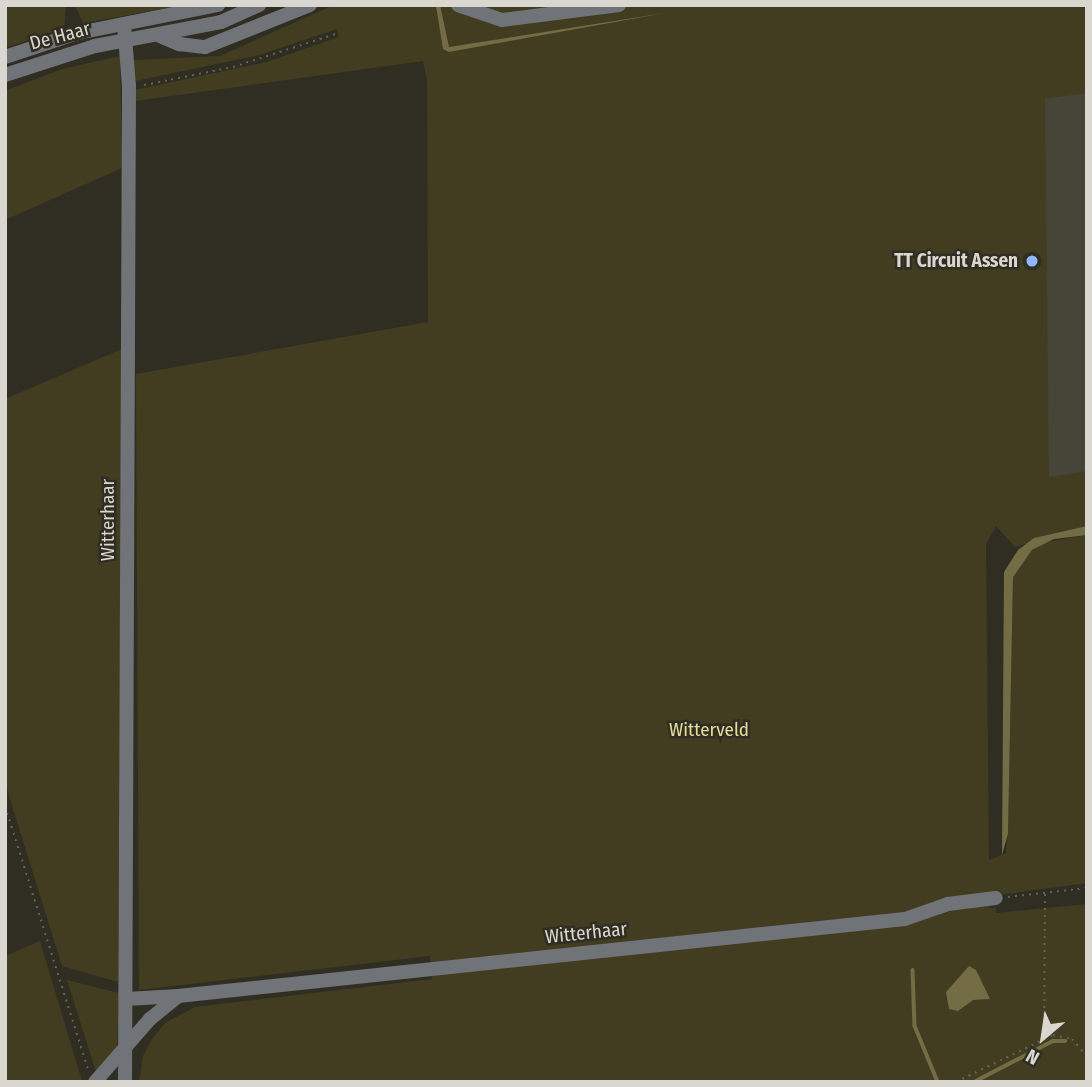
<!DOCTYPE html>
<style>
body{margin:0}
#map{position:relative;width:1092px;height:1087px;overflow:hidden;background:#302e22;font-family:"Fira Sans Condensed",sans-serif}
div>[style]{position:absolute}
.green>*{inset:0;background:#423d21}
.water>*{inset:0;background:#736c45}
.stream>*{height:3.5px;margin:-1.75px;padding:0 1.75px;transform-origin:1.75px;border-radius:1.75px;background:#736c45}
.building>*{inset:0;background:#474538}
.path>*{height:2px;margin-top:-1px;transform-origin:0;background:repeating-linear-gradient(90deg,#636157 0 2px,transparent 0 7px)}
.minor>*{height:14px;margin:-7px;padding:0 7px;transform-origin:7px;border-radius:7px;background:#707378}
.dots>*{width:19px;height:19px;translate:-50% -50%;box-sizing:border-box;border:4px solid #302e22;border-radius:50%}
span{translate:-50% -50%;white-space:nowrap;text-align:center;line-height:1.15;-webkit-text-stroke:5px #302e22;paint-order:stroke}
.street-label{font-size:19px;color:#d9d7d0}
.poi-label{font-size:19px;color:#d9d7d0;font-weight:700}
.right{translate:-100% -50%;text-align:right}
.park-label{font-size:19px;color:#e8db99}
.frame{position:absolute;inset:0;border:7px solid #d9d7d0;pointer-events:none}
.north{position:absolute;left:1008px;top:1003px;width:70px;height:70px;-webkit-text-stroke:5px #302e22;paint-order:stroke;rotate:209deg;font-size:19px;font-weight:700;line-height:28px;text-align:center;color:#d9d7d0}
.north::after{content:'';display:block;margin:auto;width:24px;height:32px;background:#d9d7d0;clip-path:polygon(50% 0,100% 100%,50% 72%,0 100%)}
</style>
<div id="map">
<div class="green">
<div style="clip-path:polygon(66px 5px,64px 28px,5px 48px,5px 6px)"></div>
<div style="clip-path:polygon(75px 5px,185px 5px,83px 23px)"></div>
<div style="clip-path:polygon(334px 5px,1087px 5px,1087px 533px,1045px 538px,1015px 547px,996px 526px,986px 544px,989px 860px,1006px 853px,1008px 834px,1013px 577px,1023px 557px,1045px 542px,1087px 535px,1087px 883px,989px 896px,989px 908px,996px 908px,996px 913px,1087px 904px,1087px 1082px,139px 1082px,143px 1056px,152px 1039px,165px 1023px,195px 1007px,432px 979px,430px 956px,139px 990px,136px 374px,428px 322px,427px 80px,423px 61px,135px 101px,135px 90px,267px 62px,339px 37px,337px 29px,259px 55px,135px 81px,133px 60px,220px 56px)"></div>
<div style="clip-path:polygon(120px 56px,122px 168px,5px 220px,5px 91px,62px 69px)"></div>
<div style="clip-path:polygon(122px 349px,118px 982px,62px 966px,5px 783px,5px 399px)"></div>
<div style="clip-path:polygon(40px 941px,82px 1081px,81px 1082px,5px 1082px,5px 956px)"></div>
<div style="clip-path:polygon(67px 980px,119px 993px,117px 1049px,96px 1072px)"></div>
</div>
<div class="water">
<div style="clip-path:polygon(440px 5px,449px 47px,665px 13px,449px 52px,443px 49px,436px 6px)"></div>
<div style="clip-path:polygon(1087px 526px,1087px 535px,1054px 539px,1032px 550px,1013px 577px,1008px 834px,1002px 855px,1004px 572px,1018px 550px,1034px 538px)"></div>
<div style="clip-path:polygon(969px 966px,976px 970px,990px 999px,973px 1000px,958px 1011px,949px 1009px,946px 992px)"></div>
</div>
<div class="stream">
<div style="left:913px;top:970px;width:56px;rotate:88deg"></div>
<div style="left:915px;top:1026px;width:61px;rotate:67.7deg"></div>
<div style="left:974px;top:1082px;width:89px;rotate:-27.4deg"></div>
<div style="left:1053px;top:1041px;width:12px"></div>
</div>
<div class="building">
<div style="clip-path:polygon(1087px 93px,1087px 471px,1049px 477px,1045px 99px)"></div>
</div>
<div class="path">
<div style="left:144px;top:85px;width:91px;rotate:-11.4deg"></div>
<div style="left:233px;top:67px;width:110px;rotate:-17.9deg"></div>
<div style="left:5px;top:806px;width:276px;rotate:72.5deg"></div>
<div style="left:1008px;top:897px;width:80px;rotate:-6.5deg"></div>
<div style="left:1044px;top:1036px;width:143px;rotate:-89.6deg"></div>
<div style="left:956px;top:1082px;width:108px;rotate:-25.9deg"></div>
<div style="left:1053px;top:1035px;width:19px;rotate:12deg"></div>
<div style="left:1072px;top:1039px;width:23px;rotate:49deg"></div>
</div>
<div class="minor">
<div style="left:458px;top:5px;width:46px;rotate:18.8deg"></div>
<div style="left:502px;top:20px;width:118px;rotate:-7.3deg"></div>
<div style="left:124px;top:24px;width:62px;rotate:85.4deg"></div>
<div style="left:129px;top:86px;width:996px;rotate:90.23deg"></div>
<div style="left:160px;top:36px;width:21px;rotate:23deg"></div>
<div style="left:179px;top:44px;width:26px;rotate:7deg"></div>
<div style="left:205px;top:47px;width:113px;rotate:-21.8deg"></div>
<div style="left:5px;top:57px;width:77px;rotate:-18.2deg"></div>
<div style="left:78px;top:33px;width:143px;rotate:-11.3deg"></div>
<div style="left:5px;top:75px;width:95px;rotate:-17.9deg"></div>
<div style="left:95px;top:46px;width:128px;rotate:-10.8deg"></div>
<div style="left:221px;top:22px;width:42px;rotate:-24.1deg"></div>
<div style="left:126px;top:999px;width:52px;rotate:-3.3deg"></div>
<div style="left:95px;top:1082px;width:84px;rotate:-48.9deg"></div>
<div style="left:150px;top:1019px;width:36px;rotate:-39deg"></div>
<div style="left:178px;top:996px;width:731px;rotate:-6.05deg"></div>
<div style="left:905px;top:919px;width:46px;rotate:-19.2deg"></div>
<div style="left:948px;top:904px;width:48px;rotate:-7.1deg"></div>
</div>
<div class="dots">
<div style="left:1032px;top:261px;background:#91b8fd"></div>
</div>
<div class="street-label">
<span style="left:60px;top:36px;rotate:-15deg">De Haar</span>
<span style="left:108px;top:520px;rotate:-90deg">Witterhaar</span>
<span style="left:586px;top:933px;rotate:-6deg">Witterhaar</span>
</div>
<div class="poi-label">
<span class="right" style="left:1018px;top:261px">TT Circuit Assen</span>
</div>
<div class="park-label">
<span style="left:709px;top:730px">Witterveld</span>
</div>
<div class="frame"></div>
<div class="north">N</div>
</div>
